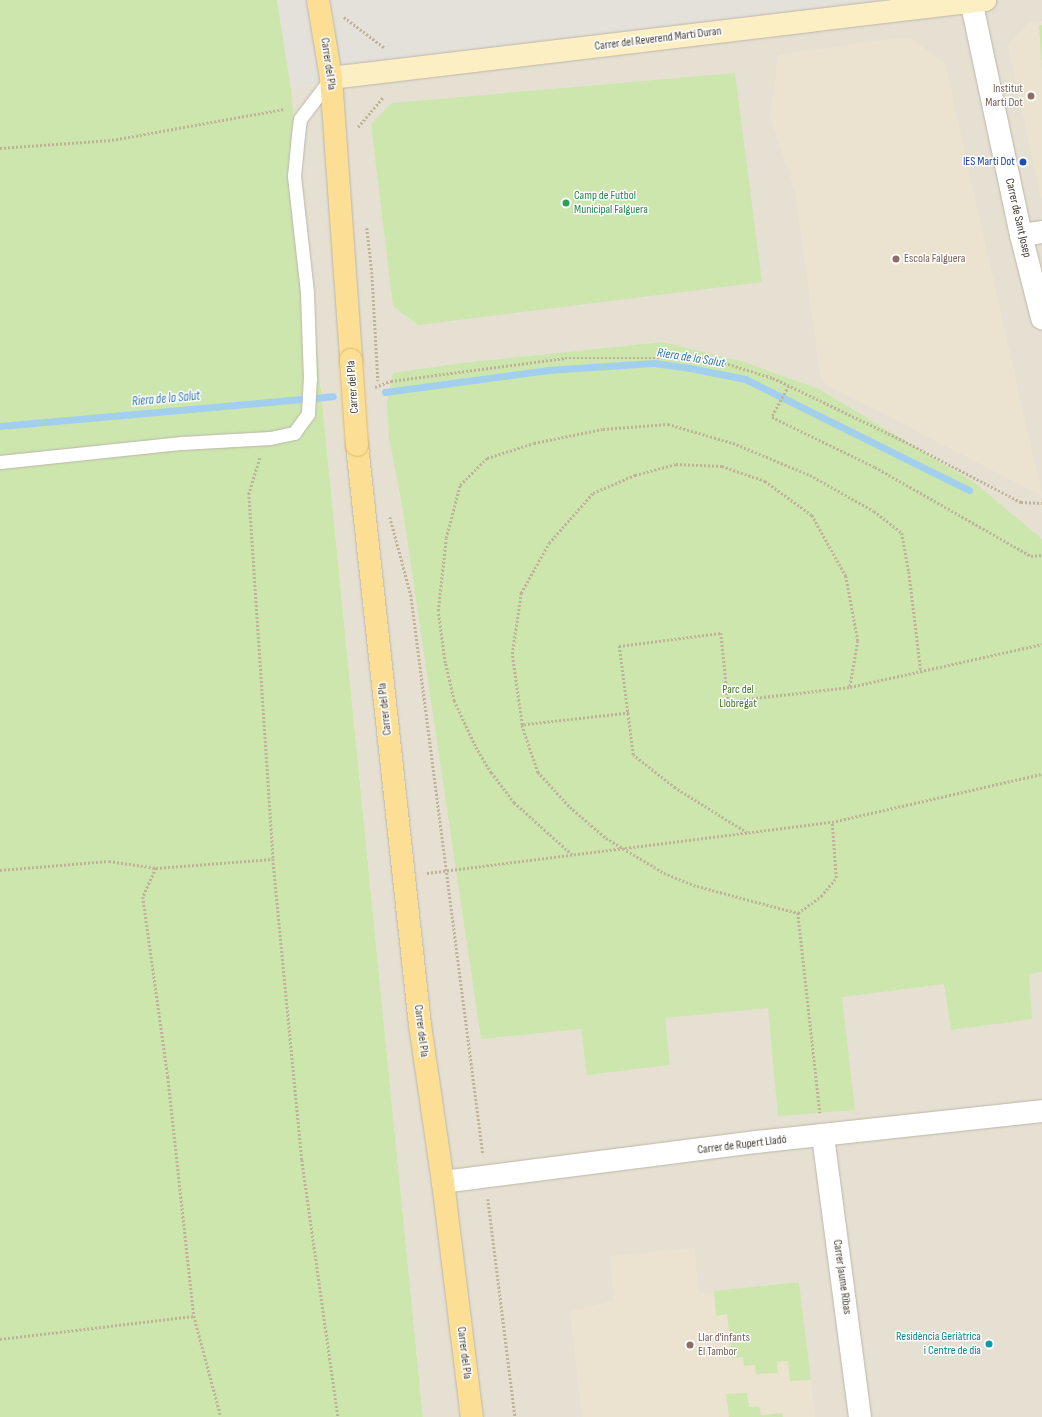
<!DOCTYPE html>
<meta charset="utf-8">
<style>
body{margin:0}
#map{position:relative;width:1042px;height:1417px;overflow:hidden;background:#f2eee5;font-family:"Sofia Sans Condensed",sans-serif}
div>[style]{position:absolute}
.residential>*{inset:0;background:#e6e0d3}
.industrial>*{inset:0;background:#e4e0da}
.education>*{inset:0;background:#ebe3cf}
.green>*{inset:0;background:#cde6ae}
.stream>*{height:7px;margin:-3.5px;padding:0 3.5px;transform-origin:3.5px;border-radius:3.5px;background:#a2cfee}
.path>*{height:2.5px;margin-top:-1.25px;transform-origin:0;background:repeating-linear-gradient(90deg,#bfb299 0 2px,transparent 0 4px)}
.roads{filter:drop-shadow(0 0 1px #bdb6a8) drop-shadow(0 0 1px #bdb6a8)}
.lane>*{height:13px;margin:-6.5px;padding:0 6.5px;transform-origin:6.5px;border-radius:6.5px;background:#fff}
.street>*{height:22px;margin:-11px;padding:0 11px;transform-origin:11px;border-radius:11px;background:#fff}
.secondary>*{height:22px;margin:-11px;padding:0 11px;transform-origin:11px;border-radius:11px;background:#fdefc4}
.primary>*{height:22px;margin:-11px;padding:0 11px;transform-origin:11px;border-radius:11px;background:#fcdf94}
.bridges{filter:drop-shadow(0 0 1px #e1bc64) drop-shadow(0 0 1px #e1bc64)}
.primary-bridge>*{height:22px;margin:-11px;padding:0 11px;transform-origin:11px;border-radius:11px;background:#fcdf94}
.dots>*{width:11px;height:11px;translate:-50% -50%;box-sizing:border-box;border:2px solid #fff;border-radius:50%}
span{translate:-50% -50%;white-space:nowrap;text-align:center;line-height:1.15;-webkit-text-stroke:3px #fff;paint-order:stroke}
.street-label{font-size:12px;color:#443e35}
.education-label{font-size:12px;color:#785e54}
.right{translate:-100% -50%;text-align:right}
.left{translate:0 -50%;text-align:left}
.transit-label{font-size:12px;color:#164399}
.leisure-label{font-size:12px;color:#27864d}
.park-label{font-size:12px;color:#46742a}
.culture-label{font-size:12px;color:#0d838f}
.water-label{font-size:13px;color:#3178ad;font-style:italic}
</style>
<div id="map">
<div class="residential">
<div style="clip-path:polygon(985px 0,1042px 0,1042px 1417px,423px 1417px,291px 88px)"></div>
</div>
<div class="industrial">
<div style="clip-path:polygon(277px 0,985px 0,291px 88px)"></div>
</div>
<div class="education">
<div style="clip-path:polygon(1042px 21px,1042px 197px,1041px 197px,1008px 46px,1029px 22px)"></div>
<div style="clip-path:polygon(898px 38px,911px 38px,945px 64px,1042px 496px,821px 382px,795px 190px,770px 117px,778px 55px)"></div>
<div style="clip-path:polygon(694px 1248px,700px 1295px,799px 1282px,815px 1417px,582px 1417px,570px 1311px,614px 1301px,610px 1256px)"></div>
</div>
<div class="green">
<div style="clip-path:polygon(0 0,277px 0,291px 88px,423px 1417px,0 1417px)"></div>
<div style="clip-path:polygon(1039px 25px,1042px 25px,1042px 71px)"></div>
<div style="clip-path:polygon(735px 73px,762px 282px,418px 325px,393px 306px,371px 124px,392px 103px)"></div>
<div style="clip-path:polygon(663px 342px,744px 362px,819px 389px,975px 483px,1042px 539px,1042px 972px,1029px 974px,1032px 1019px,951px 1030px,944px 984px,842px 997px,855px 1110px,778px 1116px,768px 1008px,665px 1018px,670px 1065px,587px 1075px,581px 1029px,481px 1039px,402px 505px,389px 437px,387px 404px,393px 373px,462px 363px)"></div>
<div style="clip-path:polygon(799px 1282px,811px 1380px,790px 1381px,788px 1361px,777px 1362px,778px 1373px,756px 1374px,755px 1365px,744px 1366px,743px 1357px,732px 1358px,727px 1314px,716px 1316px,714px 1291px)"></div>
<div style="clip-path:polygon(747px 1393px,749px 1407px,759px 1406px,761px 1415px,782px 1413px,783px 1417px,729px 1417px,726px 1394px)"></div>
</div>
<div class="stream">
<div style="left:385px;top:392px;width:163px;rotate:-7.7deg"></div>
<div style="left:547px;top:370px;width:107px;rotate:-3.7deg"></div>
<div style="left:654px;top:363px;width:36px;rotate:8deg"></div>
<div style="left:690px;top:368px;width:56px;rotate:11.3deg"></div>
<div style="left:745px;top:379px;width:250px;rotate:26.4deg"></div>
<div style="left:0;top:426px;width:334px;rotate:-5.1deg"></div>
</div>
<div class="path">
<div style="left:344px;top:17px;width:51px;rotate:37.1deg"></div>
<div style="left:358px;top:127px;width:40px;rotate:-50deg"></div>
<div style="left:0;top:148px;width:112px;rotate:-4.1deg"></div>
<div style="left:112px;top:140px;width:175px;rotate:-10.2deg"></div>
<div style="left:367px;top:228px;width:44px;rotate:83.5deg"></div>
<div style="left:372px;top:272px;width:109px;rotate:86.8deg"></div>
<div style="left:789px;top:386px;width:35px;rotate:119deg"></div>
<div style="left:772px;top:417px;width:114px;rotate:25.9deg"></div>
<div style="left:875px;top:467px;width:180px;rotate:29.7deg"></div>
<div style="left:1031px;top:556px;width:11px;rotate:-5deg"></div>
<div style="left:375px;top:387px;width:17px;rotate:-21deg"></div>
<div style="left:391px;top:381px;width:176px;rotate:-7.5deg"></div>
<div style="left:565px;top:358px;width:144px"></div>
<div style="left:709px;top:358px;width:67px;rotate:17.4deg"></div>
<div style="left:773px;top:378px;width:148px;rotate:25.7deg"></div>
<div style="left:906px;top:442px;width:130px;rotate:27.6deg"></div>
<div style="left:1021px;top:502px;width:21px;rotate:3deg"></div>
<div style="left:260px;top:458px;width:37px;rotate:107deg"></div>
<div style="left:249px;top:493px;width:367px;rotate:86.2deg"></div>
<div style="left:273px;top:859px;width:302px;rotate:84.5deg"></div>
<div style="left:302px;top:1160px;width:260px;rotate:82deg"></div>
<div style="left:390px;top:517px;width:81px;rotate:74.9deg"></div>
<div style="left:411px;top:595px;width:564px;rotate:82.66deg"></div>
<div style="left:629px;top:713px;width:108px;rotate:173.6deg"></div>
<div style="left:522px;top:725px;width:50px;rotate:71.2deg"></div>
<div style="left:538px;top:772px;width:47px;rotate:47.6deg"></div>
<div style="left:570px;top:807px;width:48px;rotate:40.7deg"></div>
<div style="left:606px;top:838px;width:68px;rotate:31.1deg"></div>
<div style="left:664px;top:873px;width:35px;rotate:22deg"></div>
<div style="left:697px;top:886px;width:105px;rotate:15deg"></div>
<div style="left:798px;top:913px;width:29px;rotate:-36deg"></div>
<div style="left:821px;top:896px;width:23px;rotate:-50deg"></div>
<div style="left:836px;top:878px;width:56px;rotate:-94.1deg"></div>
<div style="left:522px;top:725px;width:72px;rotate:-98deg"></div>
<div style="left:512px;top:654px;width:62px;rotate:-81.6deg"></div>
<div style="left:521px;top:593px;width:57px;rotate:-60.8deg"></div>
<div style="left:549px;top:543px;width:67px;rotate:-48.7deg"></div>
<div style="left:593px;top:493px;width:46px;rotate:-23.2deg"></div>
<div style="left:635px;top:475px;width:42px;rotate:-15deg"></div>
<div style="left:676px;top:464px;width:46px;rotate:2.5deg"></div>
<div style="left:722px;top:466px;width:46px;rotate:19.2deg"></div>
<div style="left:765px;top:481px;width:58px;rotate:35.9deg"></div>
<div style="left:812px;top:515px;width:70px;rotate:60.9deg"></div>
<div style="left:846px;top:576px;width:66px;rotate:79.5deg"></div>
<div style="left:858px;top:641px;width:47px;rotate:99.9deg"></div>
<div style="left:850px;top:687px;width:197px;rotate:-12.6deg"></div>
<div style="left:747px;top:833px;width:85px;rotate:-148deg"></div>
<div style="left:675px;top:788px;width:53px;rotate:-141.8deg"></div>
<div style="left:633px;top:755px;width:110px;rotate:-97.3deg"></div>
<div style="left:619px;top:646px;width:103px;rotate:-7.3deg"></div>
<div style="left:721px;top:633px;width:68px;rotate:84.1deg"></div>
<div style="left:728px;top:701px;width:123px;rotate:-6.5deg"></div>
<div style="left:572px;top:855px;width:78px;rotate:-138.1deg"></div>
<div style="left:514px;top:803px;width:38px;rotate:-127deg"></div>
<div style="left:491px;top:773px;width:31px;rotate:-121deg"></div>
<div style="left:475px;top:746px;width:50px;rotate:-115deg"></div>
<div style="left:454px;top:701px;width:39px;rotate:-103deg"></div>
<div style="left:445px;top:663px;width:52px;rotate:-97.7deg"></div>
<div style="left:438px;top:611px;width:73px;rotate:-83.7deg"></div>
<div style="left:446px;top:538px;width:55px;rotate:-75.2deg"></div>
<div style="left:460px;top:485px;width:38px;rotate:-45deg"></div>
<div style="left:487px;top:458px;width:49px;rotate:-17.7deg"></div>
<div style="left:534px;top:443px;width:70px;rotate:-11.5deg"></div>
<div style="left:603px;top:429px;width:65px;rotate:-4.4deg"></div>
<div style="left:668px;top:424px;width:68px;rotate:16.3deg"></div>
<div style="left:733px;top:443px;width:83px;rotate:22.6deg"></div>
<div style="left:810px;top:475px;width:73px;rotate:29.4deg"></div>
<div style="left:874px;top:511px;width:36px;rotate:38deg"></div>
<div style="left:902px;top:533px;width:40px;rotate:80deg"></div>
<div style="left:909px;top:572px;width:100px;rotate:83.1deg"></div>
<div style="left:156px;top:868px;width:32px;rotate:114deg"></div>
<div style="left:143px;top:897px;width:182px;rotate:82.1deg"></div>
<div style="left:168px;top:1077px;width:240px;rotate:83.8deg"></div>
<div style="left:194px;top:1316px;width:105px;rotate:75deg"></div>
<div style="left:0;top:870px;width:109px;rotate:-4.7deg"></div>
<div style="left:109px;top:861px;width:48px;rotate:8.5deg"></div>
<div style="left:156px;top:868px;width:117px;rotate:-4.4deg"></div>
<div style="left:427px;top:873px;width:408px;rotate:-7.2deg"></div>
<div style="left:832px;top:822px;width:215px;rotate:-12.9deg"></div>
<div style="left:798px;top:913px;width:201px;rotate:83.7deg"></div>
<div style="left:488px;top:1199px;width:220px;rotate:82.9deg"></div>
<div style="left:0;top:1339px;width:195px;rotate:-6.8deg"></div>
</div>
<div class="roads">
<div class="lane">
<div style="left:0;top:462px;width:183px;rotate:-6deg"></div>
<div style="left:182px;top:443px;width:88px;rotate:-3.3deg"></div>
<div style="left:270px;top:438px;width:25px;rotate:-12deg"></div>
<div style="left:294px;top:433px;width:24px;rotate:-54deg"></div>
<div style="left:308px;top:414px;width:35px;rotate:-87deg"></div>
<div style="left:310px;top:379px;width:87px;rotate:-92deg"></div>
<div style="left:307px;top:292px;width:117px;rotate:-96.4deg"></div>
<div style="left:294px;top:176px;width:41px;rotate:-84.4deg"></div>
<div style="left:298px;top:135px;width:16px;rotate:-83deg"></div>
<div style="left:300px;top:119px;width:51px;rotate:-52.9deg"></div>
</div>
<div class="street">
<div style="left:971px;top:0;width:240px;rotate:78deg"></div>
<div style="left:1021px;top:235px;width:86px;rotate:75.8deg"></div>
<div style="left:1021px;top:235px;width:21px;rotate:-8deg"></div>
<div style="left:823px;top:1136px;width:283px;rotate:82.5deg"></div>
<div style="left:443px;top:1182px;width:317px;rotate:-7.3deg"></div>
<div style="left:757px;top:1142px;width:287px;rotate:-6.2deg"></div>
</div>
<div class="secondary">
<div style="left:331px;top:78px;width:659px;rotate:-6.8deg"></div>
</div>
<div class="primary">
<div style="left:318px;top:0;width:79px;rotate:80.5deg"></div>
<div style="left:331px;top:78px;width:283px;rotate:85.9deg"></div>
<div style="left:357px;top:445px;width:583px;rotate:83.8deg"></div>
<div style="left:420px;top:1025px;width:159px;rotate:81.7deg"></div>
<div style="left:443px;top:1182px;width:237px;rotate:83deg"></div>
</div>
</div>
<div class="bridges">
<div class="primary-bridge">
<div style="left:351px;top:360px;width:85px;rotate:86deg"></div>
</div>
</div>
<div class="dots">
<div style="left:1031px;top:96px;background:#8d6e63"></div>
<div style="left:1023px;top:162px;background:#1a4fb4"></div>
<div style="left:566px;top:203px;background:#2e9e5b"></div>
<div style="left:896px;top:259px;background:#8d6e63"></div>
<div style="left:989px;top:1344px;background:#0f9aa8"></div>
<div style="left:690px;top:1345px;background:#8d6e63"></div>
</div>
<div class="street-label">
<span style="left:658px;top:39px;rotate:-7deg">Carrer del Reverend Martí Duran</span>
<span style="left:328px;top:64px;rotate:82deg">Carrer del Pla</span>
<span style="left:1018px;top:218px;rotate:77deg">Carrer de Sant Josep</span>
<span style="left:353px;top:387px;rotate:-94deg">Carrer del Pla</span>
<span style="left:385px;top:709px;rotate:-96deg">Carrer del Pla</span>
<span style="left:421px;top:1031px;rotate:83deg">Carrer del Pla</span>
<span style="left:742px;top:1145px;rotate:-7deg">Carrer de Rupert Lladó</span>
<span style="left:842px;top:1277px;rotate:82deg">Carrer Jaume Ribas</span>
<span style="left:464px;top:1353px;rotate:83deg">Carrer del Pla</span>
</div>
<div class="education-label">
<span class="right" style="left:1023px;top:96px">Institut<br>Martí Dot</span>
<span class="left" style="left:904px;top:259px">Escola Falguera</span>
<span class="left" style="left:698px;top:1345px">Llar d'infants<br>El Tambor</span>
</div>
<div class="transit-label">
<span class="right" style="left:1015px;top:162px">IES Martí Dot</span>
</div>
<div class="leisure-label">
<span class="left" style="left:574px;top:203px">Camp de Futbol<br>Municipal Falguera</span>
</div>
<div class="park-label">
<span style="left:738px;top:697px">Parc del<br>Llobregat</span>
</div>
<div class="culture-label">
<span class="right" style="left:981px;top:1344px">Residència Geriàtrica<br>i Centre de dia</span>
</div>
<div class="water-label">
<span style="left:691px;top:358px;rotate:9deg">Riera de la Salut</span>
<span style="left:166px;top:399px;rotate:-5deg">Riera de la Salut</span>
</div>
</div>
